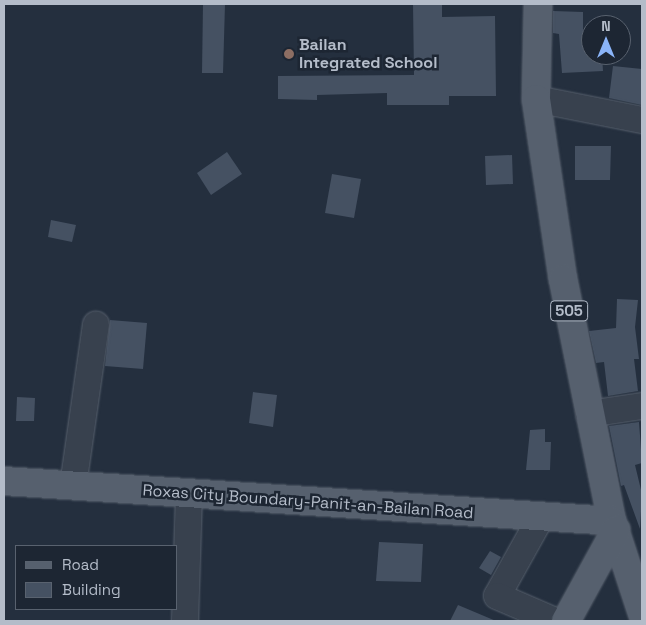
<!DOCTYPE html>
<style>
body{margin:0}
#map{position:relative;width:646px;height:625px;overflow:hidden;background:#242f3e;font-family:"Space Grotesk",sans-serif}
div>[style]{position:absolute}
.building>*{inset:0;background:#455162}
.roads{filter:drop-shadow(0 0 1px #565f6c) drop-shadow(0 0 1px #565f6c)}
.minor>*{height:26px;margin:-13px;padding:0 13px;transform-origin:13px;border-radius:13px;background:#38414e}
.major>*{height:28px;margin:-14px;padding:0 14px;transform-origin:14px;border-radius:14px;background:#56606e}
.dots>*{width:14px;height:14px;translate:-50% -50%;box-sizing:border-box;border:2px solid #1d2633;border-radius:50%}
span{translate:-50% -50%;white-space:nowrap;text-align:center;line-height:1.15;-webkit-text-stroke:5px #1d2633;paint-order:stroke}
.shield-label span{padding:1px 4px;background:#1d2633;border:1px solid;border-radius:4px;-webkit-text-stroke-width:0}
.shield-label{font-size:15px;color:#b4bcc9;font-weight:700}
.poi-label{font-size:16px;color:#b4bcc9;font-weight:700}
.left{translate:0 -50%;text-align:left}
.street-label{font-size:16px;color:#b4bcc9}
.frame{position:absolute;inset:0;border:5px solid #b4bcc9;pointer-events:none}
.legend{position:absolute;left:15px;top:545px;width:162px;height:65px;box-sizing:border-box;background:#1d2633;border:1px solid #59626f;margin:0;padding:6px 9px;list-style:none;font-size:15px;color:#b4bcc9}
.legend li{display:flex;align-items:center;gap:10px;height:25px}
.legend b{width:25px;border:1px solid #59626f}
.north{position:absolute;left:581px;top:15px;width:50px;height:50px;box-sizing:border-box;background:#1d2633;border:1px solid #59626f;border-radius:50%;rotate:0deg;font-size:14px;font-weight:700;line-height:20px;text-align:center;color:#b4bcc9}
.north::after{content:'';display:block;margin:auto;width:18px;height:22px;background:#8ab4f8;clip-path:polygon(50% 0,100% 100%,50% 72%,0 100%)}
</style>
<div id="map">
<div class="building">
<div style="clip-path:polygon(203px 4px,225px 4px,223px 73px,202px 73px)"></div>
<div style="clip-path:polygon(413px 4px,442px 4px,442px 17px,495px 16px,496px 96px,449px 96px,449px 105px,387px 105px,387px 93px,317px 95px,317px 100px,278px 99px,278px 76px,414px 75px)"></div>
<div style="clip-path:polygon(553px 11px,583px 12px,583px 38px,591px 38px,591px 55px,602px 55px,603px 71px,562px 73px,559px 34px,553px 33px)"></div>
<div style="clip-path:polygon(613px 66px,642px 69px,642px 105px,609px 98px)"></div>
<div style="clip-path:polygon(575px 146px,611px 146px,610px 180px,575px 180px)"></div>
<div style="clip-path:polygon(227px 152px,242px 174px,211px 195px,197px 173px)"></div>
<div style="clip-path:polygon(512px 155px,513px 184px,486px 185px,485px 156px)"></div>
<div style="clip-path:polygon(332px 174px,361px 179px,354px 218px,325px 213px)"></div>
<div style="clip-path:polygon(51px 220px,76px 225px,72px 242px,48px 237px)"></div>
<div style="clip-path:polygon(617px 299px,638px 300px,635px 327px,639px 359px,634px 359px,638px 391px,608px 396px,604px 362px,596px 363px,589px 331px,616px 328px)"></div>
<div style="clip-path:polygon(110px 320px,147px 323px,143px 369px,105px 366px)"></div>
<div style="clip-path:polygon(253px 392px,277px 395px,273px 427px,249px 423px)"></div>
<div style="clip-path:polygon(17px 397px,35px 398px,34px 421px,16px 421px)"></div>
<div style="clip-path:polygon(639px 422px,642px 463px,635px 465px,642px 494px,640px 529px,624px 485px,621px 486px,609px 426px)"></div>
<div style="clip-path:polygon(545px 429px,545px 442px,551px 442px,550px 470px,526px 470px,530px 430px)"></div>
<div style="clip-path:polygon(379px 542px,423px 544px,421px 582px,376px 581px)"></div>
<div style="clip-path:polygon(490px 551px,501px 557px,491px 575px,479px 568px)"></div>
<div style="clip-path:polygon(458px 605px,496px 621px,450px 621px)"></div>
</div>
<div class="roads">
<div class="minor">
<div style="left:536px;top:99px;width:108px;rotate:11.2deg"></div>
<div style="left:589px;top:414px;width:54px;rotate:-8.6deg"></div>
<div style="left:73px;top:486px;width:163px;rotate:-81.9deg"></div>
<div style="left:541px;top:517px;width:90px;rotate:119.1deg"></div>
<div style="left:497px;top:596px;width:63px;rotate:23.3deg"></div>
<div style="left:185px;top:621px;width:127px;rotate:-88.2deg"></div>
</div>
<div class="major">
<div style="left:538px;top:4px;width:95px;rotate:91.2deg"></div>
<div style="left:536px;top:99px;width:182px;rotate:81.5deg"></div>
<div style="left:563px;top:279px;width:247px;rotate:78.6deg"></div>
<div style="left:612px;top:521px;width:97px;rotate:71.9deg"></div>
<div style="left:4px;top:481px;width:609px;rotate:3.76deg"></div>
<div style="left:566px;top:621px;width:104px;rotate:-61.2deg"></div>
</div>
</div>
<div class="dots">
<div style="left:289px;top:54px;background:#8d6e63"></div>
</div>
<div class="shield-label">
<span style="left:569px;top:311px">505</span>
</div>
<div class="poi-label">
<span class="left" style="left:299px;top:54px">Bailan<br>Integrated School</span>
</div>
<div class="street-label">
<span style="left:308px;top:502px;rotate:4deg">Roxas City Boundary-Panit-an-Bailan Road</span>
</div>
<div class="frame"></div>
<ul class="legend">
<li><b style="height:6px;background:#56606e"></b>Road</li>
<li><b style="height:14px;background:#455162"></b>Building</li>
</ul>
<div class="north">N</div>
</div>
